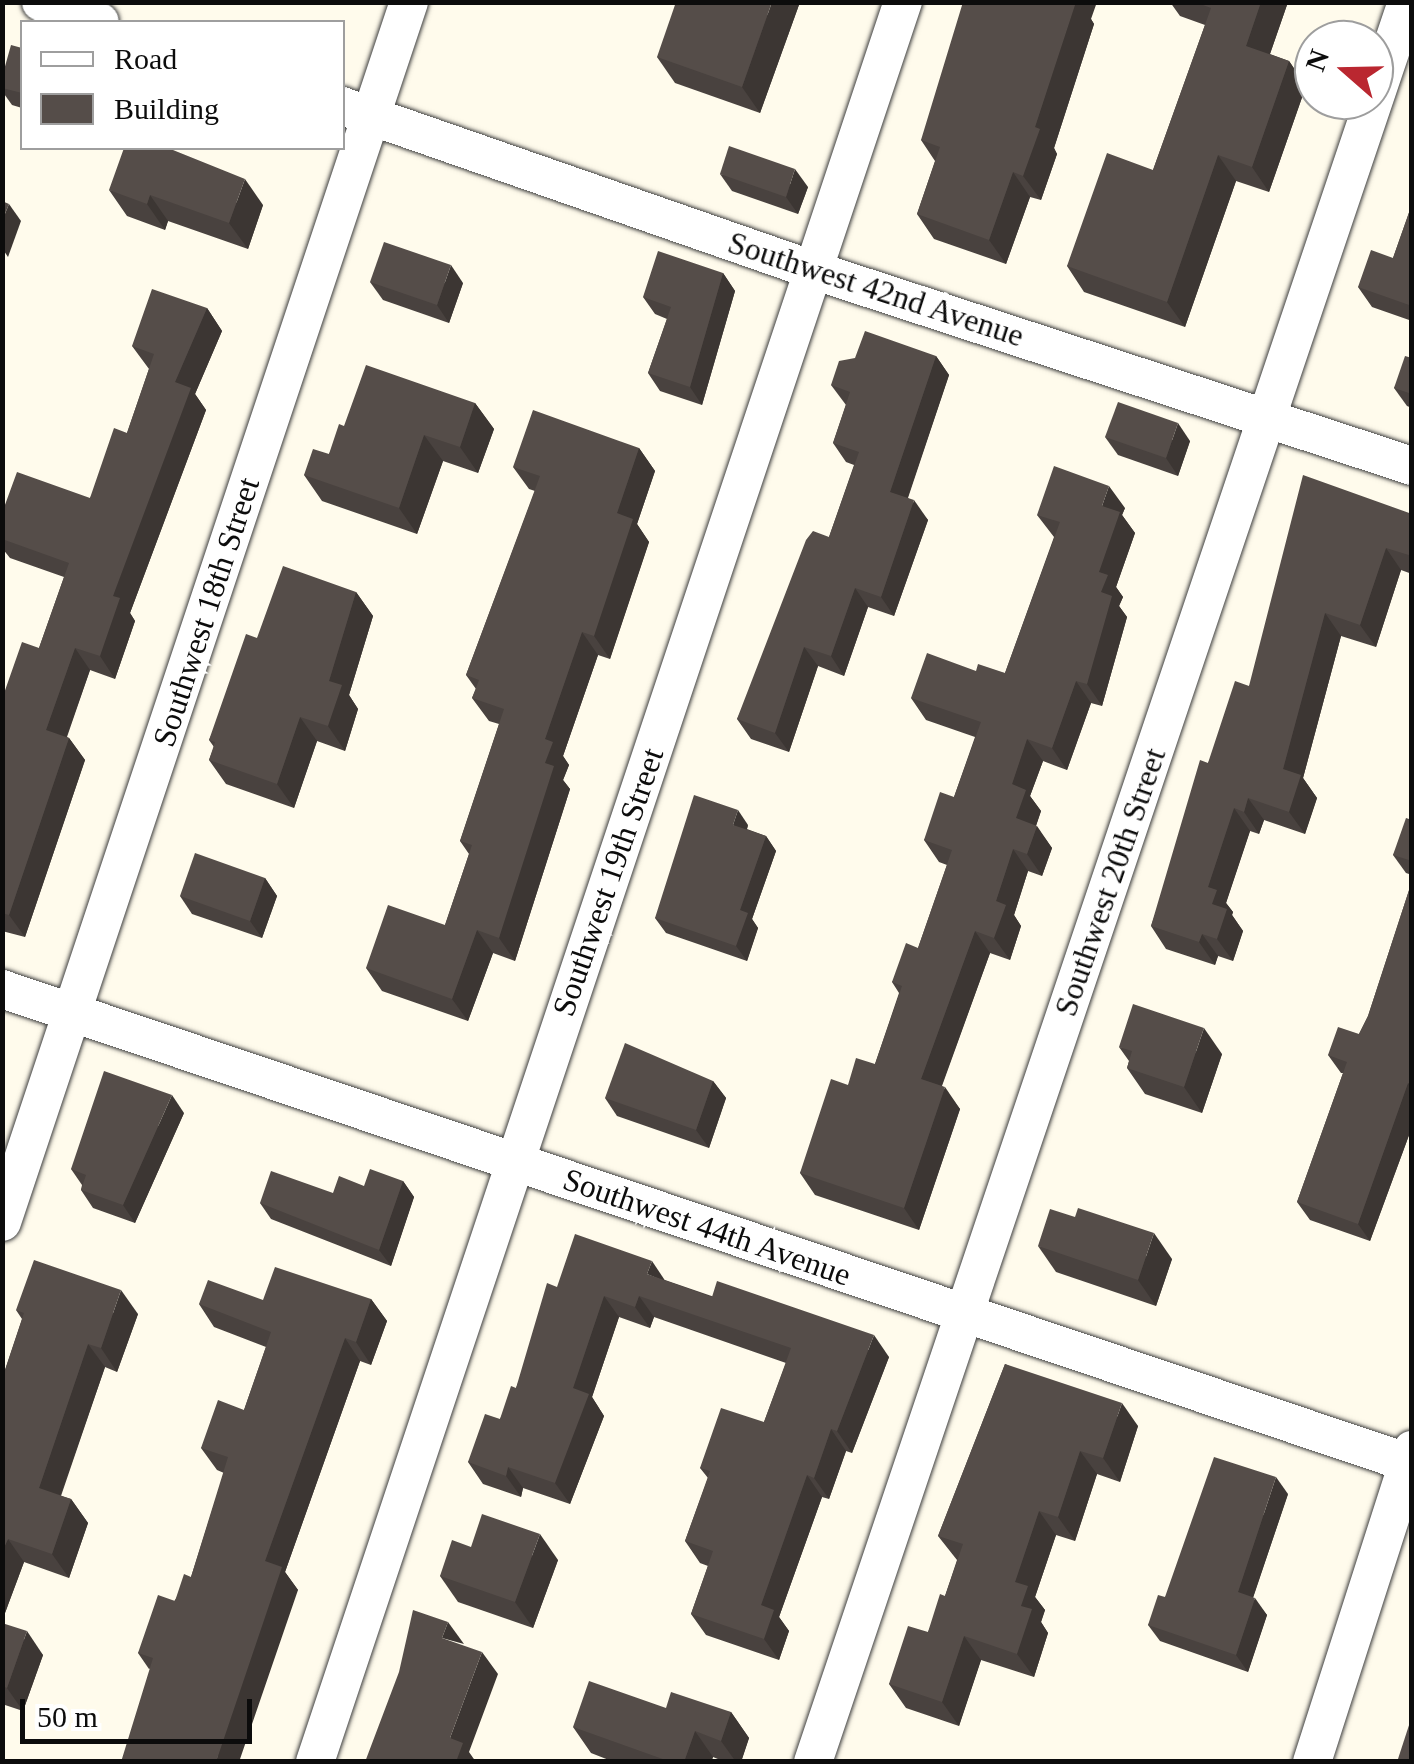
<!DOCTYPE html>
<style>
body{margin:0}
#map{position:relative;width:1414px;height:1764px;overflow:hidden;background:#fffbec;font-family:Georgia,serif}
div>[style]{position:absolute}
.roads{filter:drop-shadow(0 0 2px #3f3f3f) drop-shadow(0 0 2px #3f3f3f)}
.minor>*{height:38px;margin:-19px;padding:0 19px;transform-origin:19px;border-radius:19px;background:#fff}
.wall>*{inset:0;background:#49423f}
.shaded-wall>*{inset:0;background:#3c3633}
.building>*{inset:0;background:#554d49}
span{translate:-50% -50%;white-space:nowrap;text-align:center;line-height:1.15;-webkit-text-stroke:10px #fff;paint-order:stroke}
.street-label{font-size:32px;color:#0c0c0c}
.frame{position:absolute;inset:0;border:5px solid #0c0c0c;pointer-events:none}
.legend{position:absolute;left:20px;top:20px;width:325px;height:130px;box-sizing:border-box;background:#fff;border:2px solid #9e9e9e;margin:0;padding:12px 18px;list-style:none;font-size:30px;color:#0c0c0c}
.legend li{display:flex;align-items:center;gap:20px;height:50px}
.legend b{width:50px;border:2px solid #9e9e9e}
.north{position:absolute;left:1294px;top:20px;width:100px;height:100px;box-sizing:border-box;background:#fff;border:2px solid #9e9e9e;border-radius:50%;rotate:290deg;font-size:28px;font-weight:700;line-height:40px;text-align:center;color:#0c0c0c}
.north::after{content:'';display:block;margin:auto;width:35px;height:45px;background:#ba2730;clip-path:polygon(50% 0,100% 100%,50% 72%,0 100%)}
.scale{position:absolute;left:20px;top:1699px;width:232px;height:45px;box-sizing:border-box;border:5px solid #0c0c0c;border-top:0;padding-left:12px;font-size:30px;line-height:35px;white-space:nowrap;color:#0c0c0c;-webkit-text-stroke:8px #fff;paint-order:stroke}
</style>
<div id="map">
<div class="roads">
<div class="minor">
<div style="left:41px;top:2px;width:62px;rotate:18.7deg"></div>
<div style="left:342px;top:106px;width:499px;rotate:19.2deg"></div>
<div style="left:813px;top:270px;width:630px;rotate:18.12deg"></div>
<div style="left:2px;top:989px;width:1488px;rotate:18.62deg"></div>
<div style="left:2px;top:1222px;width:1286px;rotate:-71.55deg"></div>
<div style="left:315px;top:1762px;width:1856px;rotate:-71.53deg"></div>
<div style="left:813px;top:1762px;width:1858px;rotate:-71.35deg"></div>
<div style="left:1312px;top:1762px;width:328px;rotate:-72.2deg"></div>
</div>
</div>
<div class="wall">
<div style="clip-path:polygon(800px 2px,760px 113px,675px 83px,657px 57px)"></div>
<div style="clip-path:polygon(1170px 2px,1288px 2px,1270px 54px,1289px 61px,1306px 86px,1269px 192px,1236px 181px,1185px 327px,1084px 292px,1067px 266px,1153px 170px,1205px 25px,1180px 16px)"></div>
<div style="clip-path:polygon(1091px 19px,1094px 24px,1054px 148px,1057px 154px,1041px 200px,1030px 197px,1006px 264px,934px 239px,917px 214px,935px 161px,921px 140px)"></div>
<div style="clip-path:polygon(22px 48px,22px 108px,12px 105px,2px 91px,2px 77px)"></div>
<div style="clip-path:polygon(720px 174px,808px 187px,798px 214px,732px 191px)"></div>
<div style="clip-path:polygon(109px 190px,263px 205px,248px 249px,168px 221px,165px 230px,127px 216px)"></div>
<div style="clip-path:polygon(1412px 204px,1412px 321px,1372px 307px,1358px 287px,1393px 258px)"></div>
<div style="clip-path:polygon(723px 273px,735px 291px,702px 405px,660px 391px,648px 373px,667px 319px,655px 314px,643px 297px)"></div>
<div style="clip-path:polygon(370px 282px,463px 283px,449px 323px,383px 300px)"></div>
<div style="clip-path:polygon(207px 308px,222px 331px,195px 394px,206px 410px,130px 613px,135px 621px,115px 679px,90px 670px,67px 737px,69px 738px,85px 760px,25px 937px,2px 931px,2px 699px,39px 648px,64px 577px,10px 558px,2px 548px,2px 513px,90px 498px,127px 433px,149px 369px,132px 346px)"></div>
<div style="clip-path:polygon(936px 356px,949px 375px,908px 498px,928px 520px,894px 616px,868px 607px,844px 676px,818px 666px,789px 752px,751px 739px,737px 719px,829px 537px,854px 465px,846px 462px,833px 443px,846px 405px,831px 385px)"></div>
<div style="clip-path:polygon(1412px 358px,1412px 408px,1407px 406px,1394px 388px)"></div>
<div style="clip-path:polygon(475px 403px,494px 429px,478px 473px,443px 461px,417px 534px,322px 501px,304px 475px,329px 454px,344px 426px)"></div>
<div style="clip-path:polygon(1105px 437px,1190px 441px,1178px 476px,1118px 455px)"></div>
<div style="clip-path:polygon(639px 448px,655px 471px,637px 524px,649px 542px,610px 659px,598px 655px,563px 756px,569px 765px,563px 780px,570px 789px,515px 961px,493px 953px,468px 1021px,382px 991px,366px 968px,445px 925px,469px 854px,460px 841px,499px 724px,489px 721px,472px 698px,476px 689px,466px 675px,535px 491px,529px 489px,513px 467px)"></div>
<div style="clip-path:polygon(1125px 508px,1122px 515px,1135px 533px,1116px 587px,1123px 597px,1119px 606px,1127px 617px,1102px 706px,1091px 703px,1067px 770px,1043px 761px,1030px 796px,1041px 811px,1036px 826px,1052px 848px,1042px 876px,1028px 871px,1014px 915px,1021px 926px,1010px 960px,990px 953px,942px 1086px,960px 1109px,919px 1230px,815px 1195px,800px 1173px,848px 1085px,875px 1064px,899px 993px,892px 982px,918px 948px,947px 865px,939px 862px,924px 840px,954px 797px,975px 737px,926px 720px,911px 698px,976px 671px,1005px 673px,1054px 537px,1037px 515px)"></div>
<div style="clip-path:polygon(1412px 514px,1412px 574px,1401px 570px,1376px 647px,1341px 636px,1303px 778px,1317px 798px,1305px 834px,1264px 820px,1259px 834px,1250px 831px,1226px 903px,1233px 912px,1232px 915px,1243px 931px,1233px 961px,1218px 956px,1215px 965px,1166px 949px,1151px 926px,1208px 763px,1249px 686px)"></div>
<div style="clip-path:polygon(356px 592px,373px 616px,349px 695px,358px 709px,345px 751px,317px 741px,294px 808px,226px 784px,209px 760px,214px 747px,209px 740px,257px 638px)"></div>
<div style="clip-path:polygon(1412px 820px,1412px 875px,1406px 873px,1393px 855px)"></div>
<div style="clip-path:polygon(748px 825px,747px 829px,766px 836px,776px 851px,752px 919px,758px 928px,747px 961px,666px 933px,655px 918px)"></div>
<div style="clip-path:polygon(265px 878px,277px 896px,262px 938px,192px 914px,180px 896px)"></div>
<div style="clip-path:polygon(1412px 881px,1412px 1127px,1370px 1241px,1310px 1220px,1297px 1202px,1343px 1073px,1341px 1073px,1328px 1055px,1359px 1034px,1368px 1016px)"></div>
<div style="clip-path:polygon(1119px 1047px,1222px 1054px,1202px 1113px,1145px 1094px,1127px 1068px,1129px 1061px)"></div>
<div style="clip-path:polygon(713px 1081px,726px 1098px,709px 1148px,617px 1116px,605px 1098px)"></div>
<div style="clip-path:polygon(184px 1113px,135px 1223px,93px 1208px,81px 1190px,82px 1185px,71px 1169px)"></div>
<div style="clip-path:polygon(403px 1181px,414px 1197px,391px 1266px,271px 1219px,260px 1203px,333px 1193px)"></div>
<div style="clip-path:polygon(1038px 1246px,1172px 1259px,1156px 1306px,1056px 1272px)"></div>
<div style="clip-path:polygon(665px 1280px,889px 1357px,852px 1453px,846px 1451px,829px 1499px,822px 1497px,779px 1617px,789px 1631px,779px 1660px,706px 1635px,691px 1614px,708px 1566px,700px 1563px,685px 1541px,708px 1478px,700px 1468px,764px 1422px,786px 1363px,654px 1317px,650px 1328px,619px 1317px,592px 1397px,604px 1416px,570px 1504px,523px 1488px,521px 1497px,483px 1484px,468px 1462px,500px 1419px,516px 1388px,557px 1287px)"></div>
<div style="clip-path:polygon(371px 1299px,387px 1321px,371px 1365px,360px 1361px,285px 1572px,298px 1590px,149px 1669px,138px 1653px,191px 1577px,224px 1473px,217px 1470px,201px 1448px,244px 1410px,266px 1347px,214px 1327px,199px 1304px,263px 1300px)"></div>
<div style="clip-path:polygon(16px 1310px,138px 1314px,117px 1372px,105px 1367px,61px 1496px,71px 1499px,88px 1523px,69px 1578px,24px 1562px,2px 1621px,2px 1379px,22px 1319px)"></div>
<div style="clip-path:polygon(1005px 1364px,1138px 1426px,1120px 1482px,1097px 1474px,1075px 1541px,1056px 1535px,1035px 1597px,1045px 1610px,1041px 1622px,1048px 1633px,1034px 1677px,981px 1660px,959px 1726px,906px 1708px,889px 1684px,928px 1632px,945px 1596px,957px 1560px,938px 1536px)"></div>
<div style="clip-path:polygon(1288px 1494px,1253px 1598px,1267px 1615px,1248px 1672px,1160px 1641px,1148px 1625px,1165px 1597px)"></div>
<div style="clip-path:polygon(471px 1547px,558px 1560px,533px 1628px,458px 1602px,440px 1576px)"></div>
<div style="clip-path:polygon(2px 1623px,43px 1655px,23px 1711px,2px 1704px)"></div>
<div style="clip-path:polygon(666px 1708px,731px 1712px,749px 1738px,741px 1762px,725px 1762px,713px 1757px,711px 1762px,614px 1762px,591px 1753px,573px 1727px)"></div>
</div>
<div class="shaded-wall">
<div style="clip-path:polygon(772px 2px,800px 2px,760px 113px,742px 87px)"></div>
<div style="clip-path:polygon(1075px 2px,1097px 2px,1091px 19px,1094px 24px,1054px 148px,1057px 154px,1041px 200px,1023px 176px,1035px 127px)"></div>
<div style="clip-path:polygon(1261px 2px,1288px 2px,1264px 71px,1246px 46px)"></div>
<div style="clip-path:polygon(1289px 61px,1306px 86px,1269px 192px,1252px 167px)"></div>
<div style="clip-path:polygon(1218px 155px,1236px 181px,1185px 327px,1167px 302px)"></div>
<div style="clip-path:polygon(795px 169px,808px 187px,798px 214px,786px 197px)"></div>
<div style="clip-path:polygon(1013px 172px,1030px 197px,1006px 264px,989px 240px)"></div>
<div style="clip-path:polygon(245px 179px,263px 205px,248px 249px,229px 223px)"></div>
<div style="clip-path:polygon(150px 195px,168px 221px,165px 230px,147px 204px)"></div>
<div style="clip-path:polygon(9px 204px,21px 221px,8px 257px,2px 248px,2px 221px)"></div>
<div style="clip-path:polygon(451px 265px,463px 283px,449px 323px,437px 305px)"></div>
<div style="clip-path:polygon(723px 273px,735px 291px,702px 405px,690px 387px)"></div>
<div style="clip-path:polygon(207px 308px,222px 331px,195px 394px,206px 410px,130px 613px,135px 621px,115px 679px,100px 656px,113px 596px,175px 382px)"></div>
<div style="clip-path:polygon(936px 356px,949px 375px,903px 511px,890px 492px)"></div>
<div style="clip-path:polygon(475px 403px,494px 429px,478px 473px,460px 447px)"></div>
<div style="clip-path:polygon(1178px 423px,1190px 441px,1178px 476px,1166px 458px)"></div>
<div style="clip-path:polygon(424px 435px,443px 461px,417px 534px,399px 508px)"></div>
<div style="clip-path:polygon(639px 448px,655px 471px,637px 524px,649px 542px,610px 659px,594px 636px,617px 513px)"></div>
<div style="clip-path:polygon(1109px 486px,1125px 508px,1122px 515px,1135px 533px,1116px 587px,1123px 597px,1119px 606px,1127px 617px,1102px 706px,1087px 684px,1101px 592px,1099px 572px,1102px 506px)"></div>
<div style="clip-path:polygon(914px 500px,928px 520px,894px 616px,881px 597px)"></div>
<div style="clip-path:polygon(1386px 548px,1401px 570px,1376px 647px,1360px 625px)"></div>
<div style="clip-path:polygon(855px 588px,868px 607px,844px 676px,831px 656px)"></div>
<div style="clip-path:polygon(356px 592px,373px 616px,349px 695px,358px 709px,345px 751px,328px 726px,329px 681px)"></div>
<div style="clip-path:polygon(1325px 613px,1341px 636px,1303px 778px,1317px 798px,1305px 834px,1289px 812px,1283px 769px)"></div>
<div style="clip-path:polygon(582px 632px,598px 655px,563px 756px,569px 765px,563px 780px,570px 789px,515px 961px,499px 938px,545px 763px,545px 739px)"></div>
<div style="clip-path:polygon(804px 647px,818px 666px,789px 752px,775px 733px)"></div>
<div style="clip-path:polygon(75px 648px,90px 670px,61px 752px,46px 730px)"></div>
<div style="clip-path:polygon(1076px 681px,1091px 703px,1067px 770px,1052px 748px)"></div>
<div style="clip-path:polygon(300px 717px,317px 741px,294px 808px,277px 784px)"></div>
<div style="clip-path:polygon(69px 738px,85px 760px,25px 937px,9px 915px)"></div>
<div style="clip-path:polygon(1027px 739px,1043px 761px,1030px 796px,1041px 811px,1031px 840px,1016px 818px,1012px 784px)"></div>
<div style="clip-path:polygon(1248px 798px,1264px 820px,1259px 834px,1244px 812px)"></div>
<div style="clip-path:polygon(1234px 808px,1250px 831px,1226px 903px,1233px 912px,1232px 915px,1243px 931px,1233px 961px,1217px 939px,1208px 887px)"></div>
<div style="clip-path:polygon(738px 810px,748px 825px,744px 840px,733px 825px)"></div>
<div style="clip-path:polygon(1037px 826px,1052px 848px,1042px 876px,1027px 854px)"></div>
<div style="clip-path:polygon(766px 836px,776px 851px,752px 919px,758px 928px,747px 961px,736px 946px,740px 910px)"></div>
<div style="clip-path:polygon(1013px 849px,1028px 871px,1014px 915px,1021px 926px,1010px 960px,994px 938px,996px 901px)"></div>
<div style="clip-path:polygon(265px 878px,277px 896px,262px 938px,250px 921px)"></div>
<div style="clip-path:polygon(477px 930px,493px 953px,468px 1021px,452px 999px)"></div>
<div style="clip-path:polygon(975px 931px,990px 953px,936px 1101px,921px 1079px)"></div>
<div style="clip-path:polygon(1202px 934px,1218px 956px,1215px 965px,1199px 942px)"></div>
<div style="clip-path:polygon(1204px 1028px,1222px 1054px,1202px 1113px,1184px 1087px)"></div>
<div style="clip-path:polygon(713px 1081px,726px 1098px,709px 1148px,696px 1130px)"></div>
<div style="clip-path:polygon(1408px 1083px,1412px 1088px,1412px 1127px,1370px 1241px,1358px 1224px)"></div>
<div style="clip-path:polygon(945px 1087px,960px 1109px,919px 1230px,904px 1208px)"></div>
<div style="clip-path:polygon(172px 1095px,184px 1113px,135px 1223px,123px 1205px)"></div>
<div style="clip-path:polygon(403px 1181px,414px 1197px,391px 1266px,379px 1250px)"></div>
<div style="clip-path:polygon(1154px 1233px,1172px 1259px,1156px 1306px,1138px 1280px)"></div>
<div style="clip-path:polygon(652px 1261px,666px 1282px,647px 1274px)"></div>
<div style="clip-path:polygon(121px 1290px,138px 1314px,117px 1372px,101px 1348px)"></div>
<div style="clip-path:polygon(604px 1296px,619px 1317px,592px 1397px,604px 1416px,570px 1504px,555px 1483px,573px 1388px)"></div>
<div style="clip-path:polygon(639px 1296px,654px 1317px,650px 1328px,635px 1307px)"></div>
<div style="clip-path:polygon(371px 1299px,387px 1321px,371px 1365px,356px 1342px)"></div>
<div style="clip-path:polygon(874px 1335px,889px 1357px,852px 1453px,837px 1431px)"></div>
<div style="clip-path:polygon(345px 1338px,360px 1361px,285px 1572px,298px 1590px,239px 1762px,216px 1762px,265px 1561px)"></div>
<div style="clip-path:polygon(88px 1344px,105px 1367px,55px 1511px,39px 1488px)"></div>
<div style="clip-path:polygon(1122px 1403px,1138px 1426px,1120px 1482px,1103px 1458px)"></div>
<div style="clip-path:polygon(831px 1429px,846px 1451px,829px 1499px,814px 1478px)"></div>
<div style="clip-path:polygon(1080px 1451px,1097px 1474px,1075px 1541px,1058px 1517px)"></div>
<div style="clip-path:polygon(508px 1467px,523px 1488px,521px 1497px,506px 1476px)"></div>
<div style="clip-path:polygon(807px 1475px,822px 1497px,779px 1617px,789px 1631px,779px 1660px,764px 1639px,761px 1605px)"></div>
<div style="clip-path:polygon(1276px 1477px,1288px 1494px,1249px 1609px,1238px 1592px)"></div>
<div style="clip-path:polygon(71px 1499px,88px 1523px,69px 1578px,52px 1554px)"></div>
<div style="clip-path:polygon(1039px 1511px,1056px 1535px,1035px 1597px,1045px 1610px,1041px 1622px,1048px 1633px,1034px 1677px,1017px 1654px,1021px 1606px,1015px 1582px)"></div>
<div style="clip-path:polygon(540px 1534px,558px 1560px,533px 1628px,515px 1602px)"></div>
<div style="clip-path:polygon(8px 1539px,24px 1562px,2px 1621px,2px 1552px)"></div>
<div style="clip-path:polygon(1255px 1598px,1267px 1615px,1248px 1672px,1236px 1655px)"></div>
<div style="clip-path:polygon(448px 1622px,464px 1644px,442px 1638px)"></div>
<div style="clip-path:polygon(27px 1631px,43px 1655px,23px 1711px,7px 1688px)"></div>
<div style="clip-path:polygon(964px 1636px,981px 1660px,959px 1726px,942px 1702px)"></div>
<div style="clip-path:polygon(482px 1652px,498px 1674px,469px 1752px,476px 1762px,456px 1762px,450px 1738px)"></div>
<div style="clip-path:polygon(731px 1712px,749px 1738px,741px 1762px,736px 1762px,721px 1741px)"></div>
<div style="clip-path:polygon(695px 1731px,713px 1757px,711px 1762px,684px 1762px)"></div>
</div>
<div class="building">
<div style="clip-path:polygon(676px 2px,772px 2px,742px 87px,657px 57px)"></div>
<div style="clip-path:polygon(963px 2px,1076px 2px,1035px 127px,1040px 129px,1023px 176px,1013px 172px,989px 240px,917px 214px,940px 147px,921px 140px)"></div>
<div style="clip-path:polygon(1195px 2px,1261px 2px,1246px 46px,1289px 61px,1252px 167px,1218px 155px,1167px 302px,1067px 266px,1107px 153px,1153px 170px,1211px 8px)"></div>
<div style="clip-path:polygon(11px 45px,22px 48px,22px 93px,2px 88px,2px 77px)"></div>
<div style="clip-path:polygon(729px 146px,795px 169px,786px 197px,720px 174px)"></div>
<div style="clip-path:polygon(124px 148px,168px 148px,245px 179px,229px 223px,150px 195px,147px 204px,109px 190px)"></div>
<div style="clip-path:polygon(2px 201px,9px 204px,2px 221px)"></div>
<div style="clip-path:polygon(1412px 204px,1412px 306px,1358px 287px,1371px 250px,1393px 258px)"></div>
<div style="clip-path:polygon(384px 242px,451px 265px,437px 305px,370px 282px)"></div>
<div style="clip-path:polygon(658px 251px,723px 273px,690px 387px,648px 373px,671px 307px,643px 297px)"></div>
<div style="clip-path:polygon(152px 289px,207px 308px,175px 382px,191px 388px,113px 596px,120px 598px,100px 656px,75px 648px,46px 730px,69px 738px,9px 915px,2px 913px,2px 699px,22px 642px,39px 648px,69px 563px,2px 539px,2px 513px,17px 472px,90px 498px,114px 428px,127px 433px,154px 354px,132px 346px)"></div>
<div style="clip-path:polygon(865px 331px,936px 356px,890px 492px,914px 500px,881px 597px,855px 588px,831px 656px,804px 647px,775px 733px,737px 719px,806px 540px,813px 531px,829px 537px,859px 452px,833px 443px,850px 392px,831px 385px,839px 361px,855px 358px)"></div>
<div style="clip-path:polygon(1405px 356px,1412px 358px,1412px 394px,1394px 388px)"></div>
<div style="clip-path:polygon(366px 365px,475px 403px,460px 447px,424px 435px,399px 508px,304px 475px,313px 449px,329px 454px,339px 424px,344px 426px)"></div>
<div style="clip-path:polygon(1118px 402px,1178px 423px,1166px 458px,1105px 437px)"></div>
<div style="clip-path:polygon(533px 410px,639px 448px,617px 513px,633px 519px,594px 636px,582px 632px,545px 739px,553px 742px,545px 763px,554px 766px,499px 938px,477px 930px,452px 999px,366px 968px,388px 905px,445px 925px,472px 845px,460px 841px,504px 709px,472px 698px,479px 680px,466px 675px,540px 476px,513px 467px)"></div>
<div style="clip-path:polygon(1054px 466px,1109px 486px,1102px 506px,1120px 512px,1099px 572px,1108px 575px,1101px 592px,1112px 596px,1087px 684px,1076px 681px,1052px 748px,1027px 739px,1012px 784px,1026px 790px,1016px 818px,1037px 826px,1027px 854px,1013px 849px,996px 901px,1006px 905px,994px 938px,975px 931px,921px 1079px,945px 1087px,904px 1208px,800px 1173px,831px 1079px,848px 1085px,856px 1058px,875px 1064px,902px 986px,892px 982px,906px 943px,918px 948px,952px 850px,924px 840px,940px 792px,954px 797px,981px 722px,911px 698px,927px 653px,976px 671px,978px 664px,1005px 673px,1060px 522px,1037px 515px)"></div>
<div style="clip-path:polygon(1303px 475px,1412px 514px,1412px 556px,1386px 548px,1360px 625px,1325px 613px,1283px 769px,1301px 775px,1289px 812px,1248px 798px,1244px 812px,1234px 808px,1208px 887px,1217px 890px,1212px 904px,1227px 909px,1217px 939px,1202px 934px,1199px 942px,1151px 926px,1200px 760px,1208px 763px,1235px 681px,1249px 686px)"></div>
<div style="clip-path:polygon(283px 566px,356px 592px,329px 681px,342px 685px,328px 726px,300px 717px,277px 784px,209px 760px,215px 742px,209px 740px,246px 634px,257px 638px)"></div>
<div style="clip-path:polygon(694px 795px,738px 810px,733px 825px,766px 836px,740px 910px,748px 913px,736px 946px,655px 918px)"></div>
<div style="clip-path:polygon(1406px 818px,1412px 820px,1412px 861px,1393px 855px)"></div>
<div style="clip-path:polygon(195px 853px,265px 878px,250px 921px,180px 896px)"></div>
<div style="clip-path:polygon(1412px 881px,1412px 1084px,1408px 1083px,1358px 1224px,1297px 1202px,1347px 1062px,1328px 1055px,1338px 1027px,1359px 1034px,1368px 1016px)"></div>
<div style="clip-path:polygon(1133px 1004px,1204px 1028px,1184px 1087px,1127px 1068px,1132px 1051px,1119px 1047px)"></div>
<div style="clip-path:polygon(625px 1043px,713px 1081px,696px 1130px,605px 1098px)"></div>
<div style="clip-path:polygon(104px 1071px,172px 1095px,123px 1205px,81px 1190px,86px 1175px,71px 1169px)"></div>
<div style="clip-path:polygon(370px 1169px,403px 1181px,379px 1250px,260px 1203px,271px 1171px,333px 1193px,339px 1176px,364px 1186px)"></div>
<div style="clip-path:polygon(1078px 1208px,1154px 1233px,1138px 1280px,1038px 1246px,1050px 1209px,1075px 1217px)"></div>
<div style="clip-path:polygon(575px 1234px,652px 1261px,647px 1274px,712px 1297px,717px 1281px,874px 1335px,837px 1431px,831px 1429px,814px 1478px,807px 1475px,761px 1605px,774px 1610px,764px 1639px,691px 1614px,713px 1551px,685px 1541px,710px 1471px,700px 1468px,721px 1408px,764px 1422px,791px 1348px,639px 1296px,635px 1307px,604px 1296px,573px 1388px,589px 1394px,555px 1483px,508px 1467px,506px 1476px,468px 1462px,485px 1414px,500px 1419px,511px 1386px,516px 1388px,547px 1283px,557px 1287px)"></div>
<div style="clip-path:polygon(34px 1260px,121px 1290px,101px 1348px,88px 1344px,39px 1488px,71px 1499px,52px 1554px,8px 1539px,2px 1552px,2px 1379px,24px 1313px,16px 1310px)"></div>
<div style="clip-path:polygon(275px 1267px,371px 1299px,356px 1342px,345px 1338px,265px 1561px,282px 1567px,216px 1762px,121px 1762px,153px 1658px,138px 1653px,158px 1595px,175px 1601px,184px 1574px,191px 1577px,228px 1457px,201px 1448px,218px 1400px,244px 1410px,271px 1332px,199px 1304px,208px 1280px,263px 1300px)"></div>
<div style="clip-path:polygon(1005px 1364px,1122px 1403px,1103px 1458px,1080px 1451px,1058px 1517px,1039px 1511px,1015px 1582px,1028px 1586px,1021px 1606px,1032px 1609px,1017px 1654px,964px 1636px,942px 1702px,889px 1684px,908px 1626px,928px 1632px,940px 1594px,945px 1596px,963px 1544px,938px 1536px)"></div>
<div style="clip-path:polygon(1214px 1457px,1276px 1477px,1238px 1592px,1255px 1598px,1236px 1655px,1148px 1625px,1158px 1595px,1165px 1597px)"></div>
<div style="clip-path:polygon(482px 1514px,540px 1534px,515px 1602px,440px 1576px,452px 1540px,471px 1547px)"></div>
<div style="clip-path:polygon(413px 1610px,448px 1622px,442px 1638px,482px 1652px,450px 1738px,463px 1743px,456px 1762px,365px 1762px,399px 1672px)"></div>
<div style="clip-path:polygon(2px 1623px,27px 1631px,7px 1688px,2px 1686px)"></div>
<div style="clip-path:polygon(589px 1681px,666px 1708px,671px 1692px,731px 1712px,721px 1741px,695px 1731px,684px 1762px,671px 1762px,573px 1727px)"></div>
<div style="clip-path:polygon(1411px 1719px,1412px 1762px,1397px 1762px)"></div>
</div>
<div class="street-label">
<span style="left:876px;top:289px;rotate:18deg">Southwest 42nd Avenue</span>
<span style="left:206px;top:612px;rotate:-72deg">Southwest 18th Street</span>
<span style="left:608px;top:882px;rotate:-71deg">Southwest 19th Street</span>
<span style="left:1110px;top:882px;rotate:-71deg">Southwest 20th Street</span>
<span style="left:707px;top:1227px;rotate:19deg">Southwest 44th Avenue</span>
</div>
<div class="frame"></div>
<ul class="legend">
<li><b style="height:12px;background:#fff"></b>Road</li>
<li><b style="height:28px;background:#554d49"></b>Building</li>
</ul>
<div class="north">N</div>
<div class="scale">50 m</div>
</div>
